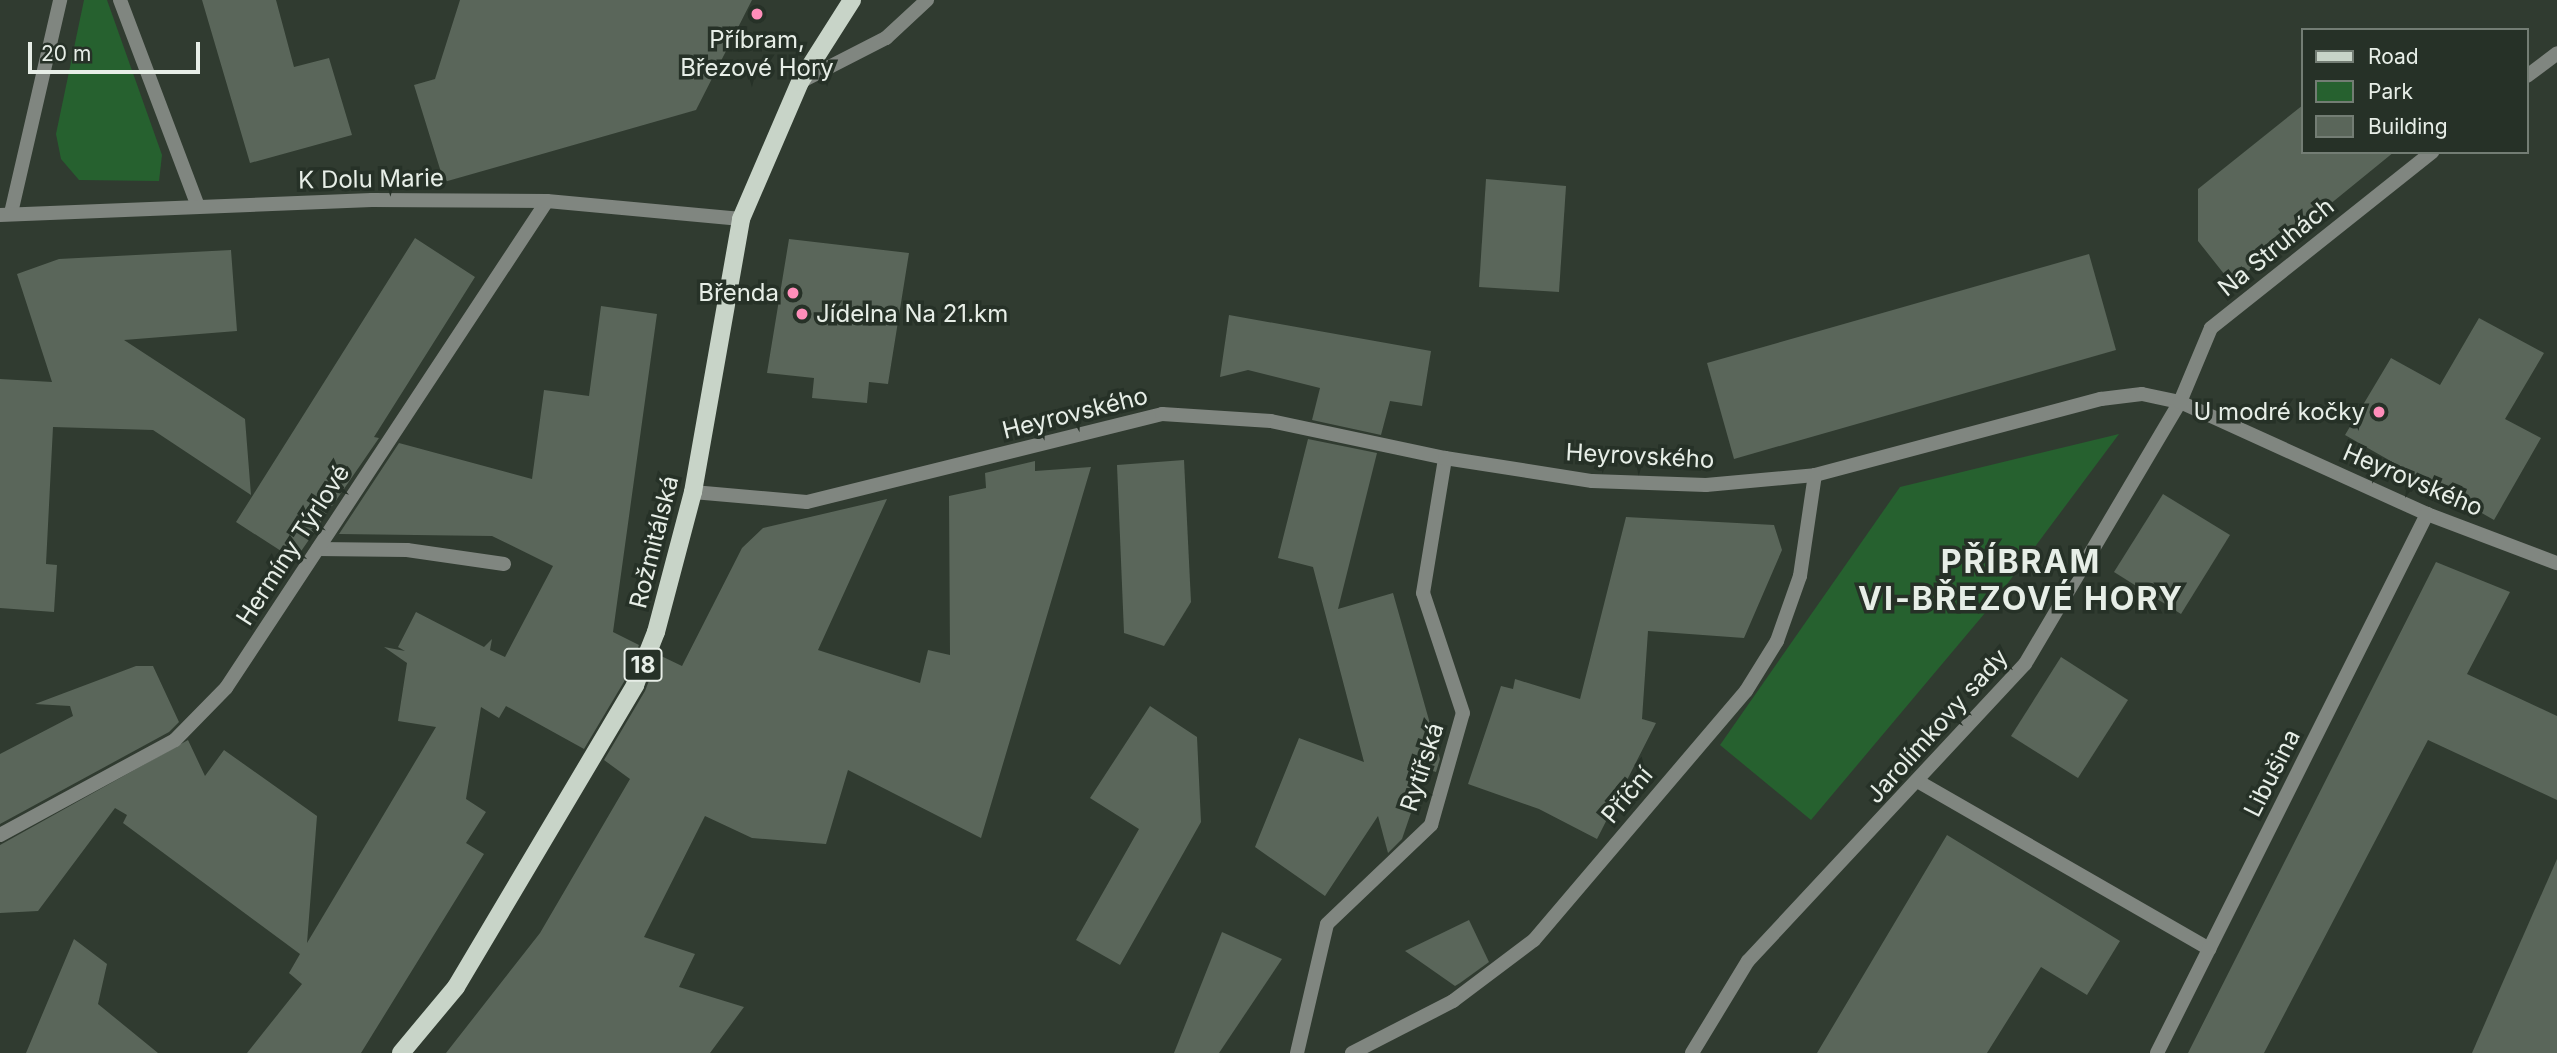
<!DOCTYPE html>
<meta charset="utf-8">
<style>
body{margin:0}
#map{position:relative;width:2557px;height:1053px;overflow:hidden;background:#303b30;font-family:Inter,sans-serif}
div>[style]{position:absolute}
.green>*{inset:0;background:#26612f}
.building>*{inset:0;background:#5a665a}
.lane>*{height:14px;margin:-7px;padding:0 7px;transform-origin:7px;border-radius:7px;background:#808680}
.street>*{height:14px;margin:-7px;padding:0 7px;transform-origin:7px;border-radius:7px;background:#808680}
.primary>*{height:18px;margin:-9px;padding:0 9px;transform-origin:9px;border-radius:9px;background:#c8d4c8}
.dots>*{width:19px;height:19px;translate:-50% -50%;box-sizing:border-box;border:4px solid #263127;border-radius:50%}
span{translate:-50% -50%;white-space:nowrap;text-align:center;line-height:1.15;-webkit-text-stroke:7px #263127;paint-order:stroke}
.shield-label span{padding:2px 5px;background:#263127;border:2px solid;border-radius:5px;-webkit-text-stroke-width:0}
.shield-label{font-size:23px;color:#e7eee7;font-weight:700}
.poi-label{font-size:24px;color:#e7eee7}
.right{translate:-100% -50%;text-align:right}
.left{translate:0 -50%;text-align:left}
.street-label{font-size:24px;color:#e7eee7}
.district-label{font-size:32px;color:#e7eee7;font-weight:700;letter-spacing:2px}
.legend{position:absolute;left:2301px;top:28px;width:228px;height:126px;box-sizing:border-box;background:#263127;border:2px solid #737d74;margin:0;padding:9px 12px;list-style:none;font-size:21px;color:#e7eee7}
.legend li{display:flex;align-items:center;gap:14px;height:35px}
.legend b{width:35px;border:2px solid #737d74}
.scale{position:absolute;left:28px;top:42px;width:172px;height:32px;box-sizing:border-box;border:4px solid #e7eee7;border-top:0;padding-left:9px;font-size:21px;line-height:24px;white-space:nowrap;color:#e7eee7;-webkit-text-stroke:5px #263127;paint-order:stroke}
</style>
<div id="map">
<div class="green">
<div style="clip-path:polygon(84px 0,107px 0,162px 155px,159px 181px,79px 180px,61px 159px,56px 134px)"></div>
<div style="clip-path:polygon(2119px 434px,1990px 607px,1811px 820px,1720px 745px,1900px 487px)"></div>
</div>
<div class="building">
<div style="clip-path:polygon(202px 0,276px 0,294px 67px,329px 58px,352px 135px,250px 163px)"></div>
<div style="clip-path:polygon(460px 0,752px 0,696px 110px,444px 182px,414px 85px,435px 79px)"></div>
<div style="clip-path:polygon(2303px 105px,2303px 152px,2394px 152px,2232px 284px,2198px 241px,2198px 189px)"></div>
<div style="clip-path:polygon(1486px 179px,1566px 186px,1559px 292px,1479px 287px)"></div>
<div style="clip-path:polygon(415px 238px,475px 277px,374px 437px,379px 438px,295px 560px,236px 522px)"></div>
<div style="clip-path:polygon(789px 239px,909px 253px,888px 384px,869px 382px,867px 403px,812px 398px,814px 378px,767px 373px)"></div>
<div style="clip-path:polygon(231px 250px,237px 331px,124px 340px,245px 419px,251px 495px,153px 430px,53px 427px,46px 564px,57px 565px,54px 612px,0 608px,0 379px,52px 382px,17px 274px,59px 259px)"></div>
<div style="clip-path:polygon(2089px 254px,2116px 350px,1734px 459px,1707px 363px)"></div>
<div style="clip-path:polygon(601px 306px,657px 314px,613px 632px,639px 645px,625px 680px,584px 749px,506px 706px,499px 718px,481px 707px,466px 799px,486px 812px,466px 843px,484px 854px,361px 1053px,247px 1053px,302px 984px,289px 973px,300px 954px,123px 823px,127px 815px,115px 808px,38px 911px,0 913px,0 845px,188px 740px,205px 776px,224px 750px,317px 816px,307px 943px,436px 727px,398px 721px,407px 663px,384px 647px,405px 651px,398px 647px,416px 612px,484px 647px,492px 639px,490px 650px,505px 657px,553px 566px,492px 536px,339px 534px,399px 443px,532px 479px,544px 390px,589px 396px)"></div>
<div style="clip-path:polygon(1229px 315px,1431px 351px,1422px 406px,1390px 401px,1381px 435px,1312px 420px,1320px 388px,1248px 370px,1220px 377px)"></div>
<div style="clip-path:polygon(2479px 318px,2544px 353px,2505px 419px,2541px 438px,2494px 520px,2345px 435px,2391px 358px,2440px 385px)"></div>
<div style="clip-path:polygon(1308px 439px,1377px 453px,1338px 609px,1393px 593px,1440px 759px,1436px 772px,1426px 769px,1402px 839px,1388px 853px,1378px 816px,1325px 896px,1255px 847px,1299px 738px,1364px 762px,1313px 567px,1278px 558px)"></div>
<div style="clip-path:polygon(1184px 460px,1191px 602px,1164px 646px,1124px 633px,1117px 465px)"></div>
<div style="clip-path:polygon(1035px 461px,1035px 471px,1091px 467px,981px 838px,848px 770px,826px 844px,752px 838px,705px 816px,644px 937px,695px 954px,679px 987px,744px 1007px,710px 1053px,446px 1053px,540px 933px,630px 779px,604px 760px,645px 691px,659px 655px,682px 666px,742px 548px,763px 528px,887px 499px,818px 650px,920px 683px,928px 650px,950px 655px,949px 496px,986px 488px,985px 473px)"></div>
<div style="clip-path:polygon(2163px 494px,2230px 535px,2181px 614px,2114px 572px)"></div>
<div style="clip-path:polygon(1626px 517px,1774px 525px,1782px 550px,1744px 638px,1648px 631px,1642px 719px,1656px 723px,1597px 839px,1539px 809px,1468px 784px,1501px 686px,1513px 689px,1515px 679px,1580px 699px)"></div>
<div style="clip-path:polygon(2436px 562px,2510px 592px,2467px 674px,2557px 716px,2557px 800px,2428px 740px,2264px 1053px,2188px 1053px)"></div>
<div style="clip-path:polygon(2061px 657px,2128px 700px,2078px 778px,2011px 736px)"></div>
<div style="clip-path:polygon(136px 666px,153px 666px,179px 722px,169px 732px,0 824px,0 754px,73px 716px,70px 706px,35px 704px)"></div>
<div style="clip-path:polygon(1150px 706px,1197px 737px,1201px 822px,1120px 965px,1076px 940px,1139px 829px,1090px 798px)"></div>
<div style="clip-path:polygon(1947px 835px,2120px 941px,2087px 995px,2041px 967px,1987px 1053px,1817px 1053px)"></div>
<div style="clip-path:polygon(2557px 859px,2557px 1053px,2472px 1053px,2502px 984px)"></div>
<div style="clip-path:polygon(1469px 920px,1489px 962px,1460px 983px,1455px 986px,1405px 951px)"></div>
<div style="clip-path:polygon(1222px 932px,1282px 959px,1219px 1053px,1174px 1053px)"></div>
<div style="clip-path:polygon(74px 939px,107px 964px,98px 1004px,158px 1053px,26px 1053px)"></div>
</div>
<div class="lane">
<div style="left:120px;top:0;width:220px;rotate:69.3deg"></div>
<div style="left:800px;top:82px;width:97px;rotate:-27.1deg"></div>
<div style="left:886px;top:38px;width:56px;rotate:-42.8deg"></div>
<div style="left:318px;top:549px;width:89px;rotate:0.6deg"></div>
<div style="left:407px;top:550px;width:98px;rotate:8.2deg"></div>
<div style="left:0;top:835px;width:199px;rotate:-28.5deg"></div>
<div style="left:175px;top:740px;width:73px;rotate:-45.6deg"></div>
<div style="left:226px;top:688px;width:583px;rotate:-56.61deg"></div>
<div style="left:1297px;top:1053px;width:132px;rotate:-76.9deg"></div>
<div style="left:1327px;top:924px;width:144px;rotate:-43.6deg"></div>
<div style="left:1431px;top:825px;width:116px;rotate:-74.1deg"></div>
<div style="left:1463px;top:713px;width:126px;rotate:-108.4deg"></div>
<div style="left:1423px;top:593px;width:137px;rotate:-80.7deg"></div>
</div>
<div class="street">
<div style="left:2527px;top:76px;width:38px;rotate:-37deg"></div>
<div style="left:11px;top:213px;width:219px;rotate:-77deg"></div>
<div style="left:0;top:215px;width:372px;rotate:-2.3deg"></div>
<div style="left:372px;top:200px;width:175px;rotate:0.3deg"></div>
<div style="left:547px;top:201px;width:195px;rotate:5.3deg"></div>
<div style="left:693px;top:492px;width:114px;rotate:5deg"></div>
<div style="left:807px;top:502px;width:366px;rotate:-13.9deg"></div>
<div style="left:1162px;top:414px;width:109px;rotate:3.7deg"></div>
<div style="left:1271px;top:421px;width:178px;rotate:12deg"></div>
<div style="left:1445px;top:458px;width:149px;rotate:8.9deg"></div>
<div style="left:1592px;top:481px;width:114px;rotate:2deg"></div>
<div style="left:1706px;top:485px;width:109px;rotate:-5.2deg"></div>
<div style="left:1815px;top:475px;width:296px;rotate:-14.9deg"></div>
<div style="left:2101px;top:399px;width:41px;rotate:-7deg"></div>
<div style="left:2142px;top:394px;width:39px;rotate:12deg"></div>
<div style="left:2180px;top:402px;width:271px;rotate:24.4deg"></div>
<div style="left:2427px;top:514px;width:139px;rotate:20.7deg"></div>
<div style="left:1919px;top:782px;width:335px;rotate:29.9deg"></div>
<div style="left:1352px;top:1053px;width:114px;rotate:-27.2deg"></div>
<div style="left:1453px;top:1001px;width:101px;rotate:-37deg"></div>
<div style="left:1534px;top:940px;width:327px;rotate:-49.6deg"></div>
<div style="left:1746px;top:691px;width:59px;rotate:-58.2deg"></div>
<div style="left:1777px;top:641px;width:69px;rotate:-70.5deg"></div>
<div style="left:1800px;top:576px;width:102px;rotate:-81.6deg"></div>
<div style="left:1692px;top:1053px;width:108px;rotate:-58.7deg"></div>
<div style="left:1748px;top:961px;width:406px;rotate:-47deg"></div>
<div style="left:2025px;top:664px;width:304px;rotate:-59.4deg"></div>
<div style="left:2180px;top:402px;width:80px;rotate:-67.3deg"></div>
<div style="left:2211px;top:328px;width:283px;rotate:-38.5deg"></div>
<div style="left:2157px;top:1053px;width:603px;rotate:-63.39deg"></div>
</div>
<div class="primary">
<div style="left:401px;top:1053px;width:86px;rotate:-50.2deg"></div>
<div style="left:456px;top:987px;width:351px;rotate:-59.3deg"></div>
<div style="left:635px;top:685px;width:57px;rotate:-68.4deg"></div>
<div style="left:656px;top:632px;width:145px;rotate:-75.2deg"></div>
<div style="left:693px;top:492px;width:277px;rotate:-80deg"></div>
<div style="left:741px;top:219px;width:149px;rotate:-66.7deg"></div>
<div style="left:800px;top:82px;width:97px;rotate:-57.6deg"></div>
</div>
<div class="dots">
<div style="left:757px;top:14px;background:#ff8eba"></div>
<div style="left:793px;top:293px;background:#ff8eba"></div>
<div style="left:802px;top:314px;background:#ff8eba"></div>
<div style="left:2379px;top:412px;background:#ff8eba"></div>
</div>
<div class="shield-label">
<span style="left:643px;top:665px">18</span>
</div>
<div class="poi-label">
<span style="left:757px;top:54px">Příbram,<br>Březové Hory</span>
<span class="right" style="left:779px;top:293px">Břenda</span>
<span class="left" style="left:816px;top:314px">Jídelna Na 21.km</span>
<span class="right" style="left:2365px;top:412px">U modré kočky</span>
</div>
<div class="street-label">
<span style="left:371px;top:179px;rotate:-1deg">K Dolu Marie</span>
<span style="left:2276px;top:247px;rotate:-39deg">Na Struhách</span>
<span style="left:1075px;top:413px;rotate:-14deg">Heyrovského</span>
<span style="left:1640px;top:456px;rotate:3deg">Heyrovského</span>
<span style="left:2413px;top:480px;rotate:23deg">Heyrovského</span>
<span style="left:654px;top:542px;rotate:-76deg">Rožmitálská</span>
<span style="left:293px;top:545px;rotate:-57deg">Hermíny Týrlové</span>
<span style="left:1937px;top:726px;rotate:-48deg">Jarolímkovy sady</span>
<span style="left:1422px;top:767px;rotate:-72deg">Rytířská</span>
<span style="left:2272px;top:773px;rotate:-63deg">Libušina</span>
<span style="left:1627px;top:795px;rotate:-50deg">Příční</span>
</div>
<div class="district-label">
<span style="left:2021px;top:581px">PŘÍBRAM<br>VI-BŘEZOVÉ HORY</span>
</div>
<ul class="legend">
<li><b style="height:9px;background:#c8d4c8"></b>Road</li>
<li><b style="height:19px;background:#26612f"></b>Park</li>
<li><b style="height:19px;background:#5a665a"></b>Building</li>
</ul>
<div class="scale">20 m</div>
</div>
